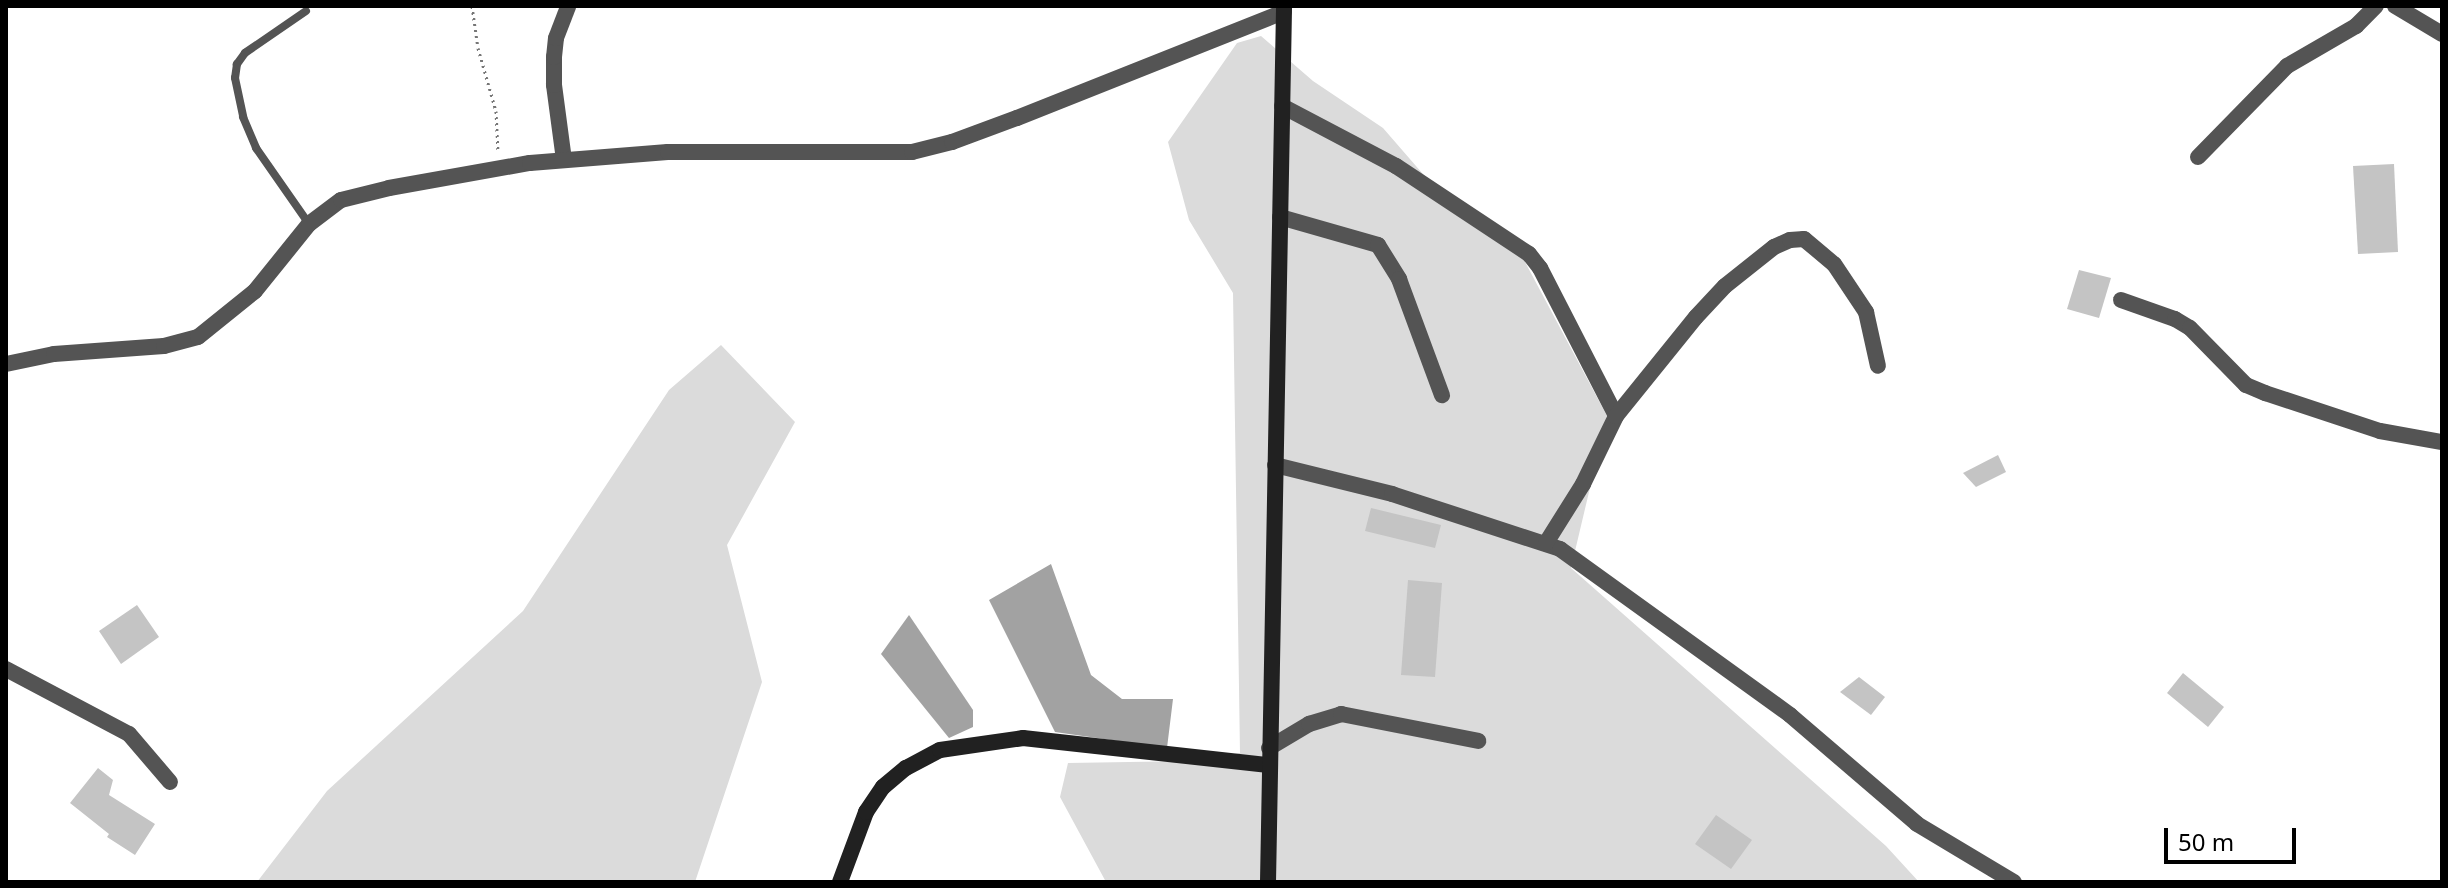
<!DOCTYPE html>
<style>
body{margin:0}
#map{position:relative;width:2448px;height:888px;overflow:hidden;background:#fff;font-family:"Noto Sans",sans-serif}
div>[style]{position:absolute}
.green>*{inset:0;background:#dbdbdb}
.water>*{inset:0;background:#a2a2a2}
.building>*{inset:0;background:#c4c4c4}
.path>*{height:3px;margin-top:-1.5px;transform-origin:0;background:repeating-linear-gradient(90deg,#767676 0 2px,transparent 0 6px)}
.lane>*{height:8px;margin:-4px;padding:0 4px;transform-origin:4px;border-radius:4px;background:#545454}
.street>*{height:16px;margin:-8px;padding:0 8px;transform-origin:8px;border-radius:8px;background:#545454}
.secondary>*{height:16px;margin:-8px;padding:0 8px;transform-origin:8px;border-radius:8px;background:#212121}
span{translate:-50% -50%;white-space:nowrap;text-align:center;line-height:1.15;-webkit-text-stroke:6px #fff;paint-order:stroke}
.frame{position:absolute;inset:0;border:8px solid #000;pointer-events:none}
.scale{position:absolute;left:2164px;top:828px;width:132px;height:36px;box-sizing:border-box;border:4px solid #000;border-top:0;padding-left:10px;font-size:24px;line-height:28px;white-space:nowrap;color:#000;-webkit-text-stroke:6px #fff;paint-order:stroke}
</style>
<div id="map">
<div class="green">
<div style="clip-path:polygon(1261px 36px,1313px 81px,1383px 128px,1429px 181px,1515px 243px,1607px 416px,1571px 568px,1886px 846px,1919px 882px,1106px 882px,1060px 797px,1068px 763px,1190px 761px,1240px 753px,1233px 293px,1189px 220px,1168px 142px,1237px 43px)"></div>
<div style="clip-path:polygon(721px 345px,795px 422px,727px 545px,762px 682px,695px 882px,257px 882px,327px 791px,523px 611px,669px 390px)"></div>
</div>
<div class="water">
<div style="clip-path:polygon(1051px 564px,1091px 675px,1122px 699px,1173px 699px,1167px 748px,1055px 732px,989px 600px)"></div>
<div style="clip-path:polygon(909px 615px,973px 710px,973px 727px,949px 738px,881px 654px)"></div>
</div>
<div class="building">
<div style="clip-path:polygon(2394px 164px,2398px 252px,2358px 254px,2353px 166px)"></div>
<div style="clip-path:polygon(2079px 270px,2111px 278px,2099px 318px,2067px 309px)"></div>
<div style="clip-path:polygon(1998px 455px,2006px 472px,1976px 487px,1963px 473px)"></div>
<div style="clip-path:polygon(1371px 508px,1441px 525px,1435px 548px,1365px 531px)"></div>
<div style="clip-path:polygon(1408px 580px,1442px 583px,1435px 677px,1401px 675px)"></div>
<div style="clip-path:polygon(137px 605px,159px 637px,121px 664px,99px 631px)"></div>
<div style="clip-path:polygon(2183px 673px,2224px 707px,2208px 727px,2167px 693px)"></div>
<div style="clip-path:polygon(1859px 677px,1885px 697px,1871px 715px,1840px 692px)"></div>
<div style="clip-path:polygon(98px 768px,113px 780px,109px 795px,155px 824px,135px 855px,107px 837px,109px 834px,70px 803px)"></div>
<div style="clip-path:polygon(1716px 815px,1752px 840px,1731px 869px,1695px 844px)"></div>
</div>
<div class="path">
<div style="left:472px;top:6px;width:42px;rotate:81.9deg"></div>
<div style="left:478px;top:48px;width:66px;rotate:74.1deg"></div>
<div style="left:496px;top:111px;width:41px;rotate:87.2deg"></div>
</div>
<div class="lane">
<div style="left:306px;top:11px;width:74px;rotate:145.5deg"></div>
<div style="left:245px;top:53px;width:14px;rotate:126deg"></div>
<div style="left:237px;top:64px;width:14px;rotate:98deg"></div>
<div style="left:235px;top:78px;width:40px;rotate:78deg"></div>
<div style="left:243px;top:117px;width:34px;rotate:67deg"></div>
<div style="left:256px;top:148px;width:93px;rotate:55.1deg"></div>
</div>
<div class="street">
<div style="left:2395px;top:6px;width:55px;rotate:30.8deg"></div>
<div style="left:1282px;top:106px;width:129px;rotate:27.8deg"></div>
<div style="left:1396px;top:166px;width:159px;rotate:33.5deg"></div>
<div style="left:1529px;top:254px;width:18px;rotate:52deg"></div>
<div style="left:1540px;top:268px;width:166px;rotate:62.8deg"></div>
<div style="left:2198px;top:157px;width:127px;rotate:-45.6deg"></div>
<div style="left:2287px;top:66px;width:80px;rotate:-30.1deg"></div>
<div style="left:2356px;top:26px;width:28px;rotate:-45deg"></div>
<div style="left:564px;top:160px;width:76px;rotate:-97.6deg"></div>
<div style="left:554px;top:85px;width:28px;rotate:-90deg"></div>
<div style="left:554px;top:57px;width:19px;rotate:-84deg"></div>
<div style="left:556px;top:38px;width:34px;rotate:-69deg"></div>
<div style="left:1280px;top:217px;width:102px;rotate:15.9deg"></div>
<div style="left:1378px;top:245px;width:40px;rotate:58deg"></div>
<div style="left:1399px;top:279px;width:124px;rotate:69.7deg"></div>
<div style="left:2121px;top:300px;width:57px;rotate:19.4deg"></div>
<div style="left:2175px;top:319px;width:17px;rotate:31deg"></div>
<div style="left:2190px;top:328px;width:80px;rotate:45.5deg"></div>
<div style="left:2246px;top:385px;width:21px;rotate:23deg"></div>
<div style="left:2265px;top:393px;width:121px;rotate:18.3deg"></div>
<div style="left:2380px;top:431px;width:63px;rotate:10.1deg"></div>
<div style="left:6px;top:364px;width:49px;rotate:-11.8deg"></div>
<div style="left:54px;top:354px;width:110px;rotate:-4.2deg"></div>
<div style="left:164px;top:346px;width:35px;rotate:-15deg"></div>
<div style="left:198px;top:337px;width:73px;rotate:-38.9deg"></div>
<div style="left:255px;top:291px;width:86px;rotate:-51.1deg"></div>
<div style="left:309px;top:224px;width:40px;rotate:-37deg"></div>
<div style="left:341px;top:200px;width:49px;rotate:-14deg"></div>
<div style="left:389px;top:188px;width:143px;rotate:-10.1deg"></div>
<div style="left:530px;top:163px;width:138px;rotate:-4.6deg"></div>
<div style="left:668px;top:152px;width:244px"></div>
<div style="left:912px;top:152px;width:41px;rotate:-14deg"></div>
<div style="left:952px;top:142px;width:69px;rotate:-20.3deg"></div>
<div style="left:1017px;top:118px;width:287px;rotate:-21.7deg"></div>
<div style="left:1275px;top:465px;width:121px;rotate:13.9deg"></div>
<div style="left:1392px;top:494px;width:177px;rotate:18.1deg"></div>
<div style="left:1560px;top:549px;width:284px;rotate:35.8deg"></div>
<div style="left:1790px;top:715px;width:167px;rotate:40.6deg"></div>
<div style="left:1917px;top:824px;width:113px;rotate:30.9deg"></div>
<div style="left:1546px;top:543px;width:70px;rotate:-57.9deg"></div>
<div style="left:1583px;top:484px;width:76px;rotate:-64.1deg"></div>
<div style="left:1616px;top:416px;width:127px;rotate:-51.1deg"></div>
<div style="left:1696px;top:317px;width:42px;rotate:-46.9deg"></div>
<div style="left:1725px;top:286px;width:63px;rotate:-38.5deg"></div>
<div style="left:1774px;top:247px;width:17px;rotate:-24deg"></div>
<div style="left:1790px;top:240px;width:14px;rotate:-4deg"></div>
<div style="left:1804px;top:239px;width:39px;rotate:40deg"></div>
<div style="left:1834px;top:264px;width:58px;rotate:56.3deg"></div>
<div style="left:1866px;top:312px;width:55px;rotate:77.5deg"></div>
<div style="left:6px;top:669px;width:139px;rotate:27.9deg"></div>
<div style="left:129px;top:734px;width:63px;rotate:49.5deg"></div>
<div style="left:1269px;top:748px;width:47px;rotate:-31deg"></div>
<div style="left:1309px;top:724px;width:34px;rotate:-17deg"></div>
<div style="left:1341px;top:714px;width:140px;rotate:11.1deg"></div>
</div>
<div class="secondary">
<div style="left:840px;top:882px;width:75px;rotate:-69.6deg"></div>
<div style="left:866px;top:812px;width:30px;rotate:-56deg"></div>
<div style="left:883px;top:787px;width:30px;rotate:-40deg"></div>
<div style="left:906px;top:768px;width:38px;rotate:-28deg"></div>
<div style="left:940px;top:750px;width:84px;rotate:-8.2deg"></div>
<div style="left:1023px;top:738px;width:247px;rotate:6.3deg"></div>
<div style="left:1268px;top:882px;width:876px;rotate:-88.95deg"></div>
</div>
<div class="frame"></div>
<div class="scale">50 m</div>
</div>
